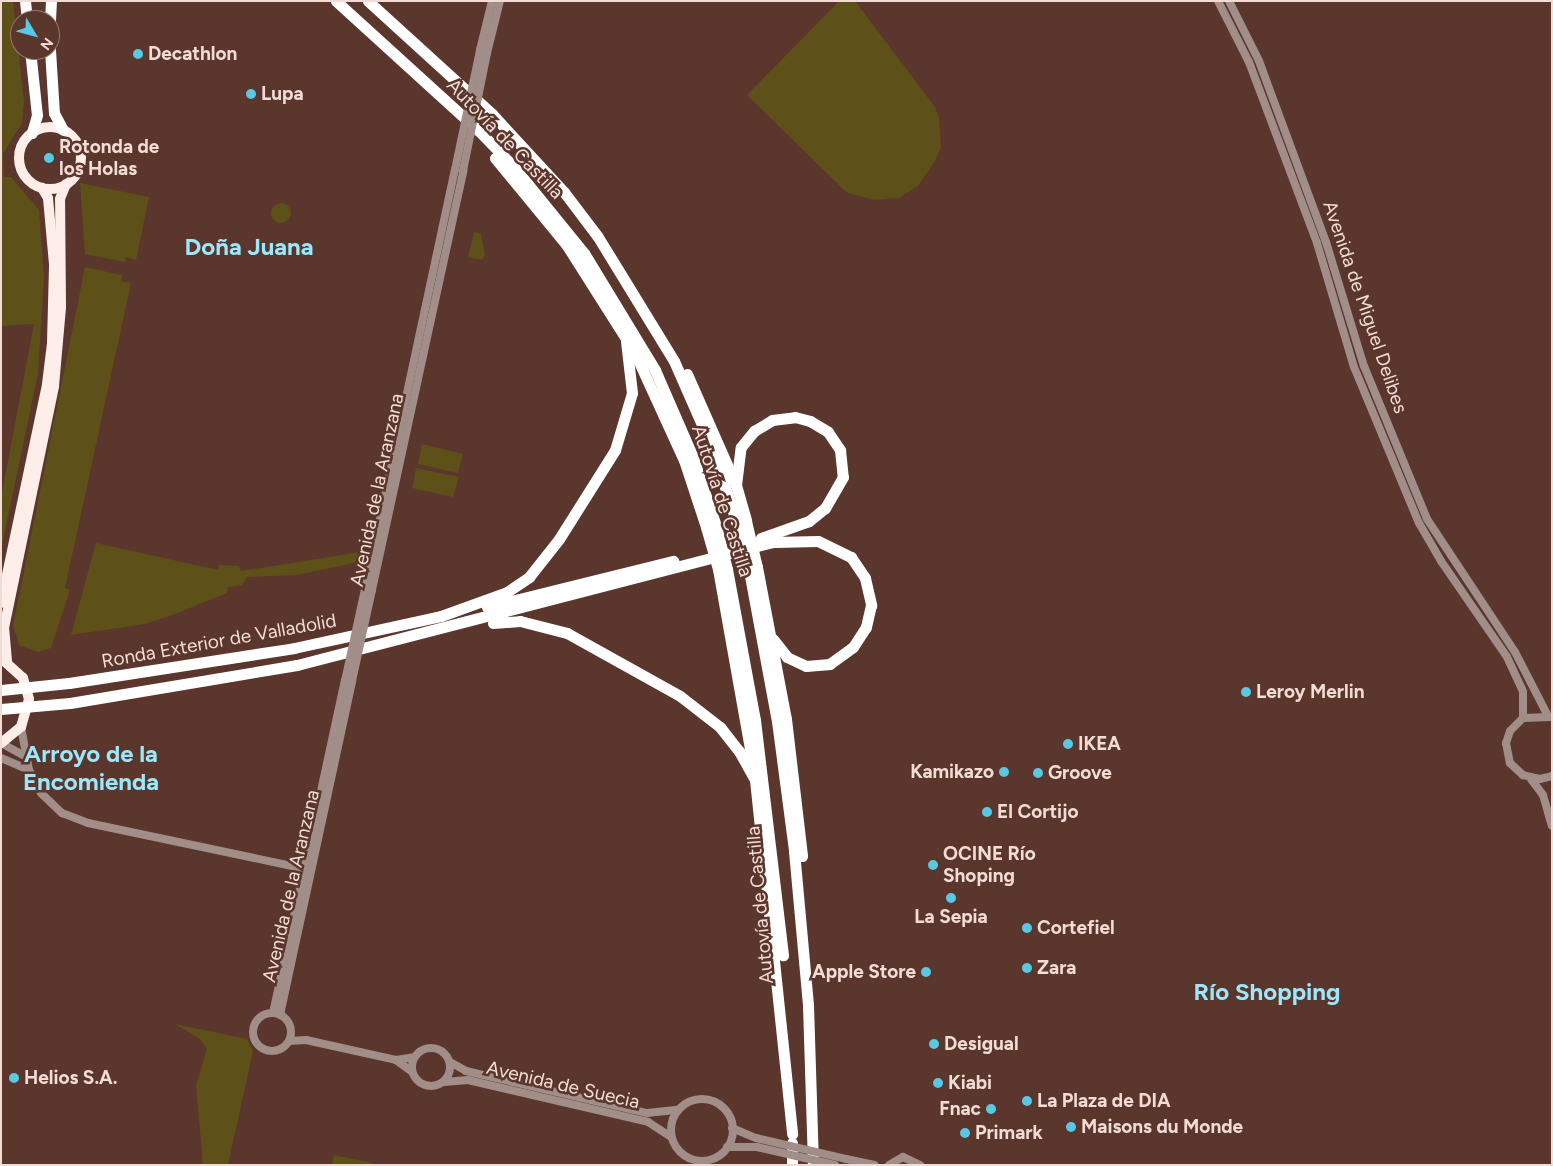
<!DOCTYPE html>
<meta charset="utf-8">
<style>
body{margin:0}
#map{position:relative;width:1553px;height:1166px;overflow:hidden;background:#5a362c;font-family:Figtree,sans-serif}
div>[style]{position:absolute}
.green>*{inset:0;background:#5d5018}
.round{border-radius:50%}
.tertiary>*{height:8px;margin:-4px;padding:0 4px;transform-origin:4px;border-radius:4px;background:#a18e88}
.tertiary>.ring{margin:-4px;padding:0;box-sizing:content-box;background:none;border:8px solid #a18e88;border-radius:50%}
.trunk>*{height:10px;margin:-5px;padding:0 5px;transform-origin:5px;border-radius:5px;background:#fdeee9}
.trunk>.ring{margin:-5px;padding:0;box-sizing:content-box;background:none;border:10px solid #fdeee9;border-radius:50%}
.motorway>*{height:11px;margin:-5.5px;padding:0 5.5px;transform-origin:5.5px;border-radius:5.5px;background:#fff}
.tertiary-bridge>*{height:8px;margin:-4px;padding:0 4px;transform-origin:4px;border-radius:4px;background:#a18e88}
.motorway-bridge>*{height:11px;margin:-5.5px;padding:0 5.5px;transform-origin:5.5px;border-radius:5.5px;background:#fff}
.dots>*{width:14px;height:14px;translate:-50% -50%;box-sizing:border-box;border:2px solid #5a362c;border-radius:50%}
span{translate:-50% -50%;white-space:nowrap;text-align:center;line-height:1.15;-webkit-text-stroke:5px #5a362c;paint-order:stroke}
.poi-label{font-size:19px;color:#f3dcd5;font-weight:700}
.left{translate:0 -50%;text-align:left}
.right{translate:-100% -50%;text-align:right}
.street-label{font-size:19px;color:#f3dcd5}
.district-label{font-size:24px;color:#9be7fb;font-weight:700}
.frame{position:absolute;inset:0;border:2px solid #f3dcd5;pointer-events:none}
.north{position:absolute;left:10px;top:10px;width:50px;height:50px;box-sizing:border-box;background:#5a362c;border:1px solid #977870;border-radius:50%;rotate:127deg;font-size:14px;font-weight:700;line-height:20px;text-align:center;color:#f3dcd5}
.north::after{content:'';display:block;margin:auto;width:18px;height:22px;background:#58c9e4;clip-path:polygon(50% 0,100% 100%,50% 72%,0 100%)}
</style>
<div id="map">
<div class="green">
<div style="clip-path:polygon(1px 1px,13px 1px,24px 102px,22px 123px,3px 154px,4px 177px,11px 177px,39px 210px,44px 278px,38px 374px,1px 550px,1px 497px,34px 324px,1px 326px)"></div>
<div style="clip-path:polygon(839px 1px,855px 1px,935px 107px,939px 119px,941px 147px,935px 161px,918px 186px,899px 198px,873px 200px,846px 192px,747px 95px)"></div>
<div style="clip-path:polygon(80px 183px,149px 197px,136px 260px,126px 257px,125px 262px,85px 254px)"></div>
<div class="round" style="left:271px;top:203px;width:20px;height:20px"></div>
<div style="clip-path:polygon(474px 232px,481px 234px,485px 255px,482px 260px,468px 257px)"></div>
<div style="clip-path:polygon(85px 267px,122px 275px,121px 281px,131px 283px,65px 588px,70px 590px,51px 648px,38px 652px,19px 645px,13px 626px)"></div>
<div style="clip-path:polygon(422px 444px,463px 454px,458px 473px,418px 464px)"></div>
<div style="clip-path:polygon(416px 468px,459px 477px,453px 497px,412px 488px)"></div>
<div style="clip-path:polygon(96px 543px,218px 570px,219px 565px,239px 566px,241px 571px,360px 552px,358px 562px,297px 575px,247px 577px,242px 585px,228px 587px,227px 593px,175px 614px,145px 624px,71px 635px)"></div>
<div style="clip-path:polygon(175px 1024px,247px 1039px,253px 1051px,228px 1165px,203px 1165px,196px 1085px,207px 1049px,200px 1039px)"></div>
<div style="clip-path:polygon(334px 1155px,372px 1163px,372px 1165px,332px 1165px)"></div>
</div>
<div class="tertiary">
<div style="left:1218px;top:1px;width:68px;rotate:63.1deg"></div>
<div style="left:1249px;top:62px;width:193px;rotate:69.4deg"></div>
<div style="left:1317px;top:243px;width:129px;rotate:73.4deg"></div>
<div style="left:1354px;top:367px;width:169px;rotate:67.4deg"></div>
<div style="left:1419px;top:523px;width:44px;rotate:59.9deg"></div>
<div style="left:1441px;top:561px;width:116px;rotate:55.5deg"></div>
<div style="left:1507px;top:657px;width:38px;rotate:65deg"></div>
<div style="left:1523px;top:692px;width:26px;rotate:90deg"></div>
<div style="left:1229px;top:1px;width:67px;rotate:63.4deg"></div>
<div style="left:1259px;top:61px;width:193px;rotate:69.7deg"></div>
<div style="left:1326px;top:242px;width:130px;rotate:73deg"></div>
<div style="left:1364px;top:366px;width:165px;rotate:67.6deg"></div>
<div style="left:1427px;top:519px;width:159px;rotate:56.5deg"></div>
<div style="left:1515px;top:652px;width:72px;rotate:62.7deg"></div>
<div style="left:480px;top:50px;width:50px;rotate:-76.2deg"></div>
<div style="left:487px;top:53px;width:54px;rotate:-76deg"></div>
<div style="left:365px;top:589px;width:429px;rotate:-77.9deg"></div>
<div style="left:372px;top:590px;width:429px;rotate:-77.7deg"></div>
<div style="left:1550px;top:717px;width:27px;rotate:178deg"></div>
<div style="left:1523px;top:718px;width:18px;rotate:135deg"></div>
<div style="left:1510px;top:731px;width:13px;rotate:108deg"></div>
<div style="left:1506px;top:743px;width:20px;rotate:79deg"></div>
<div style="left:1510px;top:763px;width:18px;rotate:43deg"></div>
<div style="left:1523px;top:775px;width:17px;rotate:13deg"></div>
<div style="left:1540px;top:779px;width:12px;rotate:-14deg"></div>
<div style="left:21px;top:727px;width:44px;rotate:79.5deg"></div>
<div style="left:29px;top:770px;width:26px;rotate:62deg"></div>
<div style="left:41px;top:793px;width:29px;rotate:44deg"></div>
<div style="left:62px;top:813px;width:28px;rotate:21deg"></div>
<div style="left:88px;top:823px;width:228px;rotate:11.9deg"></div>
<div style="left:1px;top:743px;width:25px;rotate:29deg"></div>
<div style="left:1px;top:758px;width:30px;rotate:23deg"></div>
<div style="left:1531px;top:779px;width:20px;rotate:53deg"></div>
<div style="left:1543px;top:795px;width:32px;rotate:74deg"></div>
<div class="ring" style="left:253px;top:1013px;width:30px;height:30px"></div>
<div style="left:273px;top:1013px;width:340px;rotate:-77.8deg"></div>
<div style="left:280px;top:1015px;width:342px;rotate:-77.8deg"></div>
<div style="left:289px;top:1041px;width:17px;rotate:-3deg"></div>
<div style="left:306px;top:1040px;width:92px;rotate:12.5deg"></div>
<div style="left:396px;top:1060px;width:18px;rotate:-9deg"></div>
<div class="ring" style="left:412px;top:1048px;width:30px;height:30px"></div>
<div style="left:396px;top:1060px;width:19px;rotate:36deg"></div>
<div style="left:450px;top:1062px;width:18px;rotate:29deg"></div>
<div style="left:466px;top:1071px;width:186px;rotate:13.1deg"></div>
<div style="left:647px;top:1113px;width:31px;rotate:-6deg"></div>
<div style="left:444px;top:1082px;width:24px;rotate:-5deg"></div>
<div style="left:468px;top:1080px;width:185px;rotate:13.1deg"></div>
<div style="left:648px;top:1122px;width:27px;rotate:33deg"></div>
<div class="ring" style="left:671px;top:1099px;width:54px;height:54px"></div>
<div style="left:732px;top:1128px;width:26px;rotate:23deg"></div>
<div style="left:727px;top:1147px;width:30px"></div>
<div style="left:846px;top:1159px;width:29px;rotate:12deg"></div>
<div style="left:889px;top:1165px;width:16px;rotate:-30deg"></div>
<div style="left:903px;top:1157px;width:19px;rotate:25deg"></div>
</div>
<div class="trunk">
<div class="ring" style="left:19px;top:127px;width:52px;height:52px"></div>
<div style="left:1px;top:603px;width:224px;rotate:-78.1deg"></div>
<div style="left:47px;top:384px;width:41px;rotate:-83deg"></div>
<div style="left:52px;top:343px;width:79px;rotate:-88.5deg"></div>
<div style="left:54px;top:264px;width:66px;rotate:-95.2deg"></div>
<div style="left:48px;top:198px;width:12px;rotate:-121deg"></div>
<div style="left:7px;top:661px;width:33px;rotate:-95deg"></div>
<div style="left:4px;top:628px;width:247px;rotate:-78.3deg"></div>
<div style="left:54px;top:386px;width:79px;rotate:-84.9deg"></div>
<div style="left:61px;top:307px;width:108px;rotate:-90.5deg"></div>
<div style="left:60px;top:199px;width:16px;rotate:-68deg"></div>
<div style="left:1px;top:743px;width:26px;rotate:-39deg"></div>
<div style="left:21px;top:727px;width:29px;rotate:-74deg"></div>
<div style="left:29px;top:699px;width:22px;rotate:-106deg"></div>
<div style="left:23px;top:678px;width:28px;rotate:-138deg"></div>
</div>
<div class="motorway">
<div style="left:25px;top:1px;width:19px;rotate:84deg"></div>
<div style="left:336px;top:1px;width:193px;rotate:42.3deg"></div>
<div style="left:479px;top:131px;width:50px;rotate:45.8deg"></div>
<div style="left:514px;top:167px;width:111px;rotate:50.9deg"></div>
<div style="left:584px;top:253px;width:137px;rotate:58.7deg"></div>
<div style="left:655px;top:370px;width:93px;rotate:66.5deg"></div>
<div style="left:692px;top:455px;width:75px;rotate:71.3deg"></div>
<div style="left:368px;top:1px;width:168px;rotate:42.3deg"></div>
<div style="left:492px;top:114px;width:106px;rotate:47.3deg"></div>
<div style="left:564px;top:192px;width:56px;rotate:52.9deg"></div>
<div style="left:598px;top:237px;width:145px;rotate:58.5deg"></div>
<div style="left:674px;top:361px;width:97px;rotate:66.3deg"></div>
<div style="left:713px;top:450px;width:75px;rotate:72.1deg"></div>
<div style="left:50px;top:20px;width:19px;rotate:-87deg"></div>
<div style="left:30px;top:50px;width:65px;rotate:83.9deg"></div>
<div style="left:37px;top:115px;width:19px;rotate:106deg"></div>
<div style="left:50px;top:50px;width:63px;rotate:86.4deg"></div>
<div style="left:54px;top:113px;width:19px;rotate:62deg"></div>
<div style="left:495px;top:158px;width:112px;rotate:50.5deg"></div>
<div style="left:566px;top:244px;width:127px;rotate:57.6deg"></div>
<div style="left:634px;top:351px;width:120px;rotate:65.4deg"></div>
<div style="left:684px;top:460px;width:71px;rotate:71.8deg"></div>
<div style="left:687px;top:374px;width:121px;rotate:66.2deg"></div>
<div style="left:736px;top:485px;width:37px;rotate:74deg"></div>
<div style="left:736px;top:485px;width:38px;rotate:-83deg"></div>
<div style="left:741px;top:447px;width:21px;rotate:-51deg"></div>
<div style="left:754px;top:431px;width:21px;rotate:-31deg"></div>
<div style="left:772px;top:420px;width:23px;rotate:-7deg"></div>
<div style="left:795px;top:417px;width:16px;rotate:15deg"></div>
<div style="left:810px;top:421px;width:21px;rotate:31deg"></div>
<div style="left:828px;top:432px;width:22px;rotate:56deg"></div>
<div style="left:840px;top:450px;width:27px;rotate:84deg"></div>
<div style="left:843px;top:477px;width:36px;rotate:120deg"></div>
<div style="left:825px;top:508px;width:21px;rotate:141deg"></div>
<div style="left:809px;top:521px;width:51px;rotate:160.5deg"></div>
<div style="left:748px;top:565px;width:159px;rotate:79.5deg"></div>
<div style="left:777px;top:721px;width:131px;rotate:82.5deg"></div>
<div style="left:794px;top:851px;width:155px;rotate:84.8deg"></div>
<div style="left:808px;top:1005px;width:160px;rotate:88.2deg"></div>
<div style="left:757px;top:567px;width:155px;rotate:79.2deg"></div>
<div style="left:786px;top:719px;width:138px;rotate:83.3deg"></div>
<div style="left:718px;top:569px;width:205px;rotate:79.9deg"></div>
<div style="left:727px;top:569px;width:154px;rotate:79.5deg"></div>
<div style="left:755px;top:720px;width:237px;rotate:83.2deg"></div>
<div style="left:487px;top:607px;width:192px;rotate:-13.9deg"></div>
<div style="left:493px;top:623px;width:27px;rotate:-4deg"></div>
<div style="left:520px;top:621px;width:49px;rotate:14.3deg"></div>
<div style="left:567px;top:633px;width:129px;rotate:29.1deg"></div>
<div style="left:680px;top:696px;width:51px;rotate:37.8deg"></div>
<div style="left:720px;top:727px;width:31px;rotate:52deg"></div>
<div style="left:739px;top:751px;width:33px;rotate:61deg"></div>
<div style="left:755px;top:780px;width:356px;rotate:84deg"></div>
<div style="left:69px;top:683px;width:228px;rotate:-8.8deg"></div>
<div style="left:294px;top:648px;width:150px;rotate:-12.3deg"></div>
<div style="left:441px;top:616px;width:70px;rotate:-20deg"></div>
<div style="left:507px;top:592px;width:27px;rotate:-34deg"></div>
<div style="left:529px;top:577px;width:48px;rotate:-51.7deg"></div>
<div style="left:559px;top:539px;width:105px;rotate:-57.8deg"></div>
<div style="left:615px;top:450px;width:59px;rotate:-73.4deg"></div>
<div style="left:632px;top:393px;width:52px;rotate:-96.6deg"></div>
<div style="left:70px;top:703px;width:230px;rotate:-9.5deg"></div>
<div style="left:297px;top:665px;width:493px;rotate:-14.5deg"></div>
<div style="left:774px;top:542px;width:44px;rotate:-1.3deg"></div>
<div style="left:818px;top:541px;width:37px;rotate:26deg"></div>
<div style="left:851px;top:557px;width:25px;rotate:56deg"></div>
<div style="left:865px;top:578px;width:28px;rotate:77deg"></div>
<div style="left:871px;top:605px;width:23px;rotate:103deg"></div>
<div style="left:866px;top:627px;width:24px;rotate:123deg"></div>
<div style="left:853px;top:647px;width:29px;rotate:144deg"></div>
<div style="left:830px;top:664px;width:24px;rotate:175deg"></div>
<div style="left:806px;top:666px;width:21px;rotate:-155deg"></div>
<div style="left:787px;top:657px;width:23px;rotate:-128deg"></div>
<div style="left:792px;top:1165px;width:22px;rotate:-90deg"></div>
</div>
<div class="tertiary-bridge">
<div style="left:455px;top:170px;width:123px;rotate:-78.2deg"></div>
<div style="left:463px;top:171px;width:120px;rotate:-78.5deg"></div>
<div style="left:345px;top:681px;width:94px;rotate:-77.7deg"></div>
<div style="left:352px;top:681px;width:93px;rotate:-77.6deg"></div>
<div style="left:756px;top:1138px;width:92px;rotate:13.1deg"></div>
<div style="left:757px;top:1147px;width:80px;rotate:13deg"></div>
</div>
<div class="motorway-bridge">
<div style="left:736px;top:521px;width:46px;rotate:74.7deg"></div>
<div style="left:746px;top:521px;width:47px;rotate:76.6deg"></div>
<div style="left:716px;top:526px;width:44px;rotate:75.7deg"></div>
<div style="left:706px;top:527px;width:44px;rotate:74.1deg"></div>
<div style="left:1px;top:690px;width:68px;rotate:-5.9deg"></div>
<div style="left:1px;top:709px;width:69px;rotate:-5deg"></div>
</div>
<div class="dots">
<div style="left:138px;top:54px;background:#58c9e4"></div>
<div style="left:251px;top:94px;background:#58c9e4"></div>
<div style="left:49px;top:158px;background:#58c9e4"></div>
<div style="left:1246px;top:692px;background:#58c9e4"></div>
<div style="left:1068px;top:744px;background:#58c9e4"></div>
<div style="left:1004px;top:772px;background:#58c9e4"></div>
<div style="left:1038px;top:773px;background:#58c9e4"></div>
<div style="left:987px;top:812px;background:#58c9e4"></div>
<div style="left:933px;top:865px;background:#58c9e4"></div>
<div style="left:951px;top:898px;background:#58c9e4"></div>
<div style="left:1027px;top:928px;background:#58c9e4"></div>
<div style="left:1027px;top:968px;background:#58c9e4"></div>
<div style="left:926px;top:972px;background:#58c9e4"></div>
<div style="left:934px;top:1044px;background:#58c9e4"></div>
<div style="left:14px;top:1078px;background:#58c9e4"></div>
<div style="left:938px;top:1083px;background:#58c9e4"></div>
<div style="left:1027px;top:1101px;background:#58c9e4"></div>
<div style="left:991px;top:1109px;background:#58c9e4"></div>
<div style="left:1071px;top:1127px;background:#58c9e4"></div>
<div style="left:965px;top:1133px;background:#58c9e4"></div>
</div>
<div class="poi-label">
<span class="left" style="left:148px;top:54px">Decathlon</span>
<span class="left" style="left:261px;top:94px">Lupa</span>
<span class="left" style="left:59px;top:158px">Rotonda de<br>los Holas</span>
<span class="left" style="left:1256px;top:692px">Leroy Merlin</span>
<span class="left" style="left:1078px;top:744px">IKEA</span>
<span class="right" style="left:994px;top:772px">Kamikazo</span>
<span class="left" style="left:1048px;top:773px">Groove</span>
<span class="left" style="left:997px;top:812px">El Cortijo</span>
<span class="left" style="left:943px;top:865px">OCINE Río<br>Shoping</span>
<span style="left:951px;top:917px">La Sepia</span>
<span class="left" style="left:1037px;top:928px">Cortefiel</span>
<span class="left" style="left:1037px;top:968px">Zara</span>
<span class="right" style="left:916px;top:972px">Apple Store</span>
<span class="left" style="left:944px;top:1044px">Desigual</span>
<span class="left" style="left:24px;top:1078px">Helios S.A.</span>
<span class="left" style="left:948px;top:1083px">Kiabi</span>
<span class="left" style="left:1037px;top:1101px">La Plaza de DIA</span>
<span class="right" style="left:981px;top:1109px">Fnac</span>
<span class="left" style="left:1081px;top:1127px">Maisons du Monde</span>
<span class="left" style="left:975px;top:1133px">Primark</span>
</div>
<div class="street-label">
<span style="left:505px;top:139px;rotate:46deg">Autovía de Castilla</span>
<span style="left:1365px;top:307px;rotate:71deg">Avenida de Miguel Delibes</span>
<span style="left:377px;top:490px;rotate:-78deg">Avenida de la Aranzana</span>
<span style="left:722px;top:501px;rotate:72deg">Autovía de Castilla</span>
<span style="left:219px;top:641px;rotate:-10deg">Ronda Exterior de Valladolid</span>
<span style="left:291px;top:886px;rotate:-77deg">Avenida de la Aranzana</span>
<span style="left:760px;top:905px;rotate:-95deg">Autovía de Castilla</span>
<span style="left:563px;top:1085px;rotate:13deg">Avenida de Suecia</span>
</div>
<div class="district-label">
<span style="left:249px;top:247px">Doña Juana</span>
<span style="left:91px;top:768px">Arroyo de la<br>Encomienda</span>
<span style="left:1267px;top:992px">Río Shopping</span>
</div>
<div class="frame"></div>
<div class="north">N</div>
</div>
